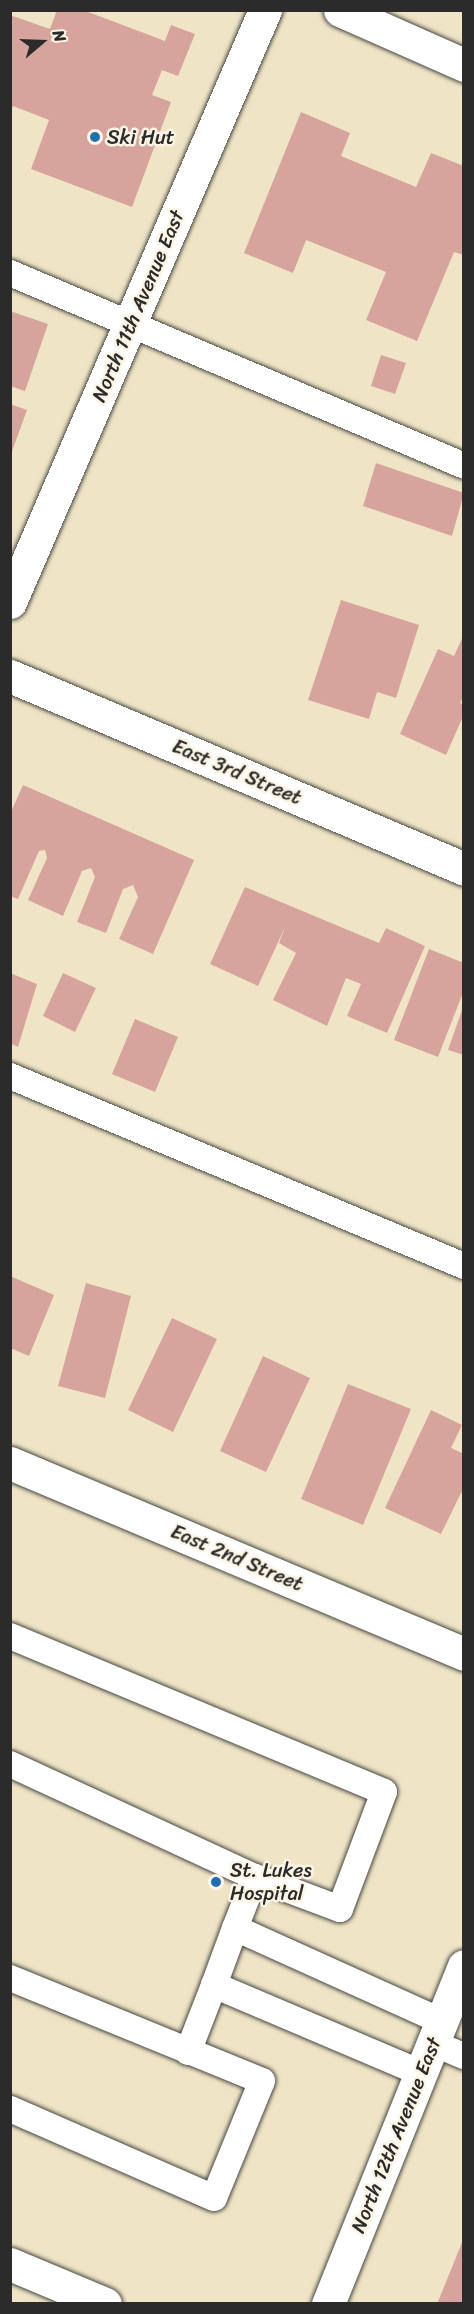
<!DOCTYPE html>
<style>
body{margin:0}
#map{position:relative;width:474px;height:2314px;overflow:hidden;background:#efe5c6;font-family:Sriracha,sans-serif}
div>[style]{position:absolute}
.building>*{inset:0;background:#d7a49d}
.roads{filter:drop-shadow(0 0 2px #484742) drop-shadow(0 0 2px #484742)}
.lane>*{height:26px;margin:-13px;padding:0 13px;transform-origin:13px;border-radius:13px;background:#fff}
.street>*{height:33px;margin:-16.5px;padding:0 16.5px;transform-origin:16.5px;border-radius:16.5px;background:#fff}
.secondary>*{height:33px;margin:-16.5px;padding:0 16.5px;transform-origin:16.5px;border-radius:16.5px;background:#fff}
.dots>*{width:16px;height:16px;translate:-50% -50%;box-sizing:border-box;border:3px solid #fcf5e5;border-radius:50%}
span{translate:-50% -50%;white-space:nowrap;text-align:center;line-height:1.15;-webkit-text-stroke:5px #fcf5e5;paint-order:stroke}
.poi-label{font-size:20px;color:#2b2b2b}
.left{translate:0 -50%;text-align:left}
.street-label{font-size:20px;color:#2b2b2b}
.frame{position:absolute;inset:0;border:12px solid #2b2b2b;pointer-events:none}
.north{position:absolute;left:12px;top:12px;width:60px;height:60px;-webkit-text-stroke:4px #fcf5e5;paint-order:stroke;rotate:71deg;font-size:16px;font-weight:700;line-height:24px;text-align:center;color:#2b2b2b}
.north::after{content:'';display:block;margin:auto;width:21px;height:27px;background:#2b2b2b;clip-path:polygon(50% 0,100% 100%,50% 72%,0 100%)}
</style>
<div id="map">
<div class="building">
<div style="clip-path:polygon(57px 10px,83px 10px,165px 41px,171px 25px,195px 34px,178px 76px,162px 70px,152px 95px,171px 102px,132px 207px,31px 169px,49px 120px,13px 106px,10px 112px,10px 15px,50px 29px)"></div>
<div style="clip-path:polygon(301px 112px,350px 133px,341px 156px,416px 187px,431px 153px,464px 166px,464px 255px,454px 252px,417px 341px,366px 320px,386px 272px,306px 240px,293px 273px,244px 253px)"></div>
<div style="clip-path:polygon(10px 311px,48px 324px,25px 391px,10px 386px)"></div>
<div style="clip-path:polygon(381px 355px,406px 363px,395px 394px,371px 386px)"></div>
<div style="clip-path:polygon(10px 404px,27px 410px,11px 454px,10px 454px)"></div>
<div style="clip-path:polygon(376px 463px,464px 493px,452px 536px,363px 506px)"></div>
<div style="clip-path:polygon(341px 600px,419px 625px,396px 698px,377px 692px,369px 719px,308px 700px)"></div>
<div style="clip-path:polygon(464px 634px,464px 695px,460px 703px,464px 705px,464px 714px,446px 755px,400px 734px,438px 649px,454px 656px)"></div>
<div style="clip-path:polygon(23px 785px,194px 860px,153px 954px,119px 939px,138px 897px,133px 885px,123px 889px,106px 933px,77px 922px,95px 877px,91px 868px,82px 871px,63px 916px,28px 900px,47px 858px,45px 850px,39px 851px,18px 899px,10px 896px,10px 814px)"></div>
<div style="clip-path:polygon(245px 887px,379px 943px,386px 928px,425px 946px,387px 1033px,347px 1016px,361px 984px,346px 978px,327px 1026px,273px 1000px,296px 953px,279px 943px,285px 927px,258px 986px,210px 964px)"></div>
<div style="clip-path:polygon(429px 949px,464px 963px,464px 990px,438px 1057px,394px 1040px)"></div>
<div style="clip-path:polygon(10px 973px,37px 984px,18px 1047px,10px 1043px)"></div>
<div style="clip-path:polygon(63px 973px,96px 988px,75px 1032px,43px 1016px)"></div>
<div style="clip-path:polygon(463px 1007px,464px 1007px,464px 1055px,448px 1050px)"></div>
<div style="clip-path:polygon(135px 1019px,178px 1037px,155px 1092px,112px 1074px)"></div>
<div style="clip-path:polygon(10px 1276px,54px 1295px,29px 1356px,10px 1348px)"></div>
<div style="clip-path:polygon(86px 1283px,131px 1296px,105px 1398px,58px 1386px)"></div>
<div style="clip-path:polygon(172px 1318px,217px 1339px,173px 1432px,128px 1410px)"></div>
<div style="clip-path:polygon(263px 1356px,310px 1378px,266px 1472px,220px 1451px)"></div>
<div style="clip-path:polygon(348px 1384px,411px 1409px,363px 1525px,301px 1499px)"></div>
<div style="clip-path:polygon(431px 1410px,462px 1425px,451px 1448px,464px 1454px,464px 1487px,441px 1534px,385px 1508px)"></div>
<div style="clip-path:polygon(463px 2240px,464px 2304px,437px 2304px)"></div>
</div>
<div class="roads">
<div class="lane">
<div style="left:10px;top:273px;width:493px;rotate:23deg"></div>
<div style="left:10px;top:1076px;width:492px;rotate:22.7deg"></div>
<div style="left:10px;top:1636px;width:405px;rotate:22.6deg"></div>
<div style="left:384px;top:1792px;width:125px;rotate:110.6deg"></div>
<div style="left:340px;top:1909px;width:91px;rotate:-159.4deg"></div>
<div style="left:10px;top:1764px;width:270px;rotate:24.8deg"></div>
<div style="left:255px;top:1877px;width:55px;rotate:111.4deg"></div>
<div style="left:10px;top:1978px;width:272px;rotate:22.2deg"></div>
<div style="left:262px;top:2081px;width:126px;rotate:112.3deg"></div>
<div style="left:214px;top:2198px;width:223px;rotate:-156.4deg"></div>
<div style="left:433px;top:2043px;width:34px;rotate:23deg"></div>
<div style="left:188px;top:2052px;width:72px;rotate:-68.8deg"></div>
<div style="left:421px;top:2073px;width:225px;rotate:-157deg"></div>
<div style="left:214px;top:1985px;width:61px;rotate:-69.8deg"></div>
<div style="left:235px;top:1928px;width:226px;rotate:24.3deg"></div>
</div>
<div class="street">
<div style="left:10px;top:602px;width:645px;rotate:-66.7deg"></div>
</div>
<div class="secondary">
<div style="left:340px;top:10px;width:136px;rotate:23.9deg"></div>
<div style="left:10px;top:676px;width:493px;rotate:23deg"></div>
<div style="left:10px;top:1463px;width:493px;rotate:22.8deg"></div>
<div style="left:10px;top:2264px;width:103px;rotate:22.8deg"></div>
<div style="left:328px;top:2304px;width:364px;rotate:-68.1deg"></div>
</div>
</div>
<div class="dots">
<div style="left:95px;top:137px;background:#1f6fb2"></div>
<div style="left:216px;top:1882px;background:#1f6fb2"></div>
</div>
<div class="poi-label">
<span class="left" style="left:107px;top:137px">Ski Hut</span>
<span class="left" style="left:230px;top:1882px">St. Lukes<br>Hospital</span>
</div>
<div class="street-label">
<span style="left:138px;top:306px;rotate:-67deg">North 11th Avenue East</span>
<span style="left:237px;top:772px;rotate:23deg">East 3rd Street</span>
<span style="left:237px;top:1558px;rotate:23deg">East 2nd Street</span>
<span style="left:396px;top:2135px;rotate:-68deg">North 12th Avenue East</span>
</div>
<div class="frame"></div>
<div class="north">N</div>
</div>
